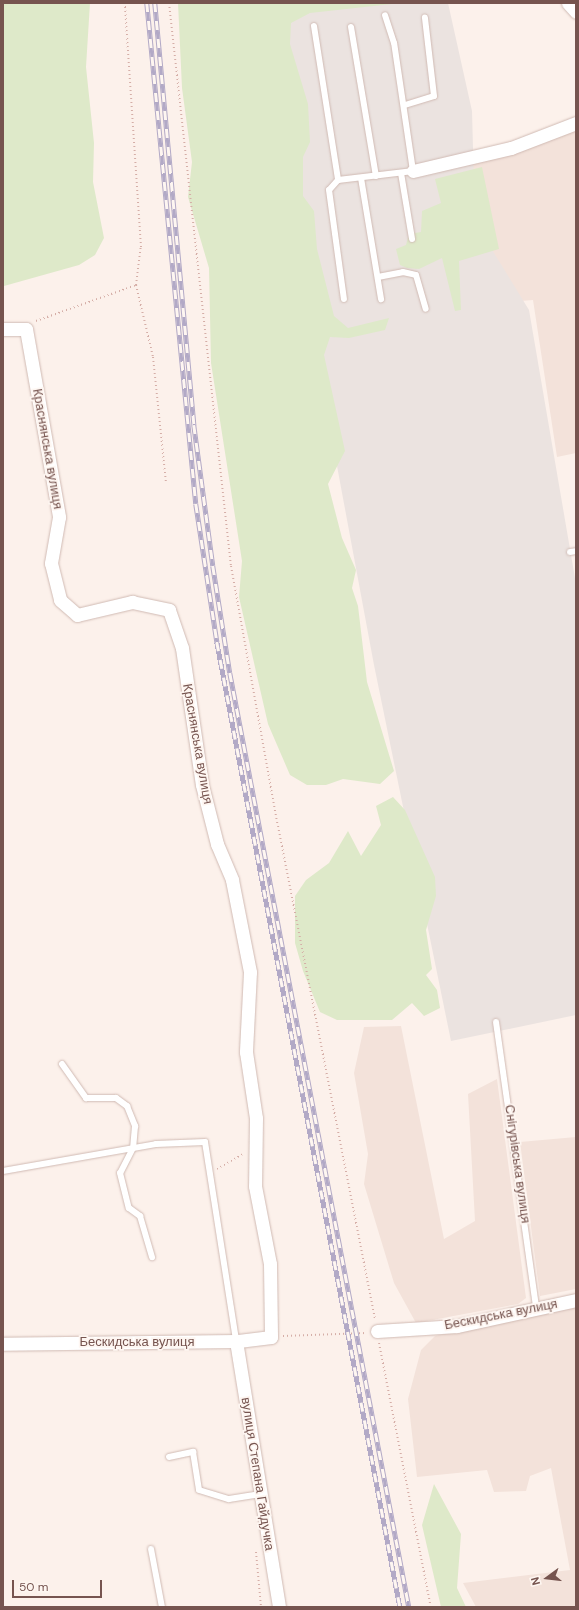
<!DOCTYPE html>
<meta charset="utf-8">
<style>
body{margin:0}
#map{position:relative;width:579px;height:1610px;overflow:hidden;background:#fcf1eb;font-family:"DM Sans",sans-serif}
div>[style]{position:absolute}
.residential>*{inset:0;background:#f3e2da}
.industrial>*{inset:0;background:#ebe3e0}
.green>*{inset:0;background:#dee9c9}
.path>*{height:2px;margin-top:-1px;transform-origin:0;background:repeating-linear-gradient(90deg,#d5aea7 0 1px,transparent 0 4px)}
.roads{filter:drop-shadow(0 0 1px #d0bab3) drop-shadow(0 0 1px #d0bab3)}
.service>*{height:6px;margin:-3px;padding:0 3px;transform-origin:3px;border-radius:3px;background:#fff}
.minor>*{height:13px;margin:-6.5px;padding:0 6.5px;transform-origin:6.5px;border-radius:6.5px;background:#fff}
.rail>*{height:4.5px;margin-top:-2.25px;transform-origin:0;background:repeating-linear-gradient(90deg,#fef6f1 0 9px,#b2a9c6 0 18px);box-sizing:border-box;border-block:1px solid #b2a9c6}
span{translate:-50% -50%;white-space:nowrap;text-align:center;line-height:1.15;-webkit-text-stroke:3.5px #fef6f1;paint-order:stroke}
.street-label{font-size:13px;color:#76544f}
.frame{position:absolute;inset:0;border:4px solid #76544f;pointer-events:none}
.north{position:absolute;left:527px;top:1558px;width:40px;height:40px;-webkit-text-stroke:3px #fef6f1;paint-order:stroke;rotate:255deg;font-size:11px;font-weight:700;line-height:16px;text-align:center;color:#76544f}
.north::after{content:'';display:block;margin:auto;width:14px;height:18px;background:#76544f;clip-path:polygon(50% 0,100% 100%,50% 72%,0 100%)}
.scale{position:absolute;left:12px;top:1580px;width:90px;height:18px;box-sizing:border-box;border:2px solid #76544f;border-top:0;padding-left:5px;font-size:12px;line-height:14px;white-space:nowrap;color:#76544f;-webkit-text-stroke:3px #fef6f1;paint-order:stroke}
</style>
<div id="map">
<div class="residential">
<div style="clip-path:polygon(576px 130px,576px 453px,557px 457px,533px 300px,457px 306px,431px 174px,501px 157px)"></div>
<div style="clip-path:polygon(401px 1026px,444px 1239px,475px 1221px,468px 1094px,497px 1079px,526px 1298px,518px 1304px,416px 1323px,394px 1283px,364px 1184px,368px 1154px,354px 1073px,364px 1027px)"></div>
<div style="clip-path:polygon(576px 1137px,576px 1289px,540px 1296px,520px 1142px)"></div>
<div style="clip-path:polygon(576px 1304px,576px 1607px,476px 1607px,463px 1583px,570px 1570px,551px 1468px,530px 1476px,526px 1491px,494px 1492px,487px 1470px,417px 1477px,408px 1399px,421px 1350px,435px 1336px)"></div>
</div>
<div class="industrial">
<div style="clip-path:polygon(365px 3px,448px 3px,472px 111px,475px 222px,529px 310px,576px 584px,576px 1015px,451px 1041px,374px 665px,324px 396px,279px 15px)"></div>
</div>
<div class="green">
<div style="clip-path:polygon(3px 3px,90px 3px,86px 67px,94px 143px,93px 182px,104px 238px,95px 255px,79px 265px,4px 286px)"></div>
<div style="clip-path:polygon(178px 3px,401px 3px,310px 13px,291px 23px,290px 44px,308px 104px,310px 142px,303px 157px,303px 196px,314px 211px,317px 249px,334px 316px,348px 328px,389px 318px,385px 330px,349px 338px,330px 337px,324px 355px,345px 451px,328px 484px,342px 538px,356px 570px,352px 588px,358px 606px,367px 682px,394px 771px,380px 784px,343px 779px,326px 785px,307px 785px,290px 775px,268px 724px,239px 597px,242px 561px,211px 363px,209px 268px,188px 197px,192px 162px,182px 88px)"></div>
<div style="clip-path:polygon(482px 167px,499px 249px,459px 261px,461px 310px,455px 311px,442px 258px,419px 269px,407px 268px,400px 265px,396px 249px,406px 245px,409px 234px,421px 232px,422px 211px,441px 203px,435px 179px)"></div>
<div style="clip-path:polygon(393px 797px,405px 810px,435px 877px,436px 896px,426px 930px,432px 969px,426px 975px,437px 990px,440px 1008px,424px 1016px,412px 1003px,392px 1020px,337px 1020px,320px 1012px,303px 971px,295px 943px,295px 896px,306px 880px,329px 863px,348px 831px,361px 856px,381px 825px,376px 806px)"></div>
<div style="clip-path:polygon(434px 1484px,461px 1534px,457px 1588px,466px 1607px,441px 1607px,422px 1525px)"></div>
</div>
<div class="path">
<div style="left:169px;top:3px;width:566px;rotate:83.72deg"></div>
<div style="left:231px;top:566px;width:264px;rotate:79.8deg"></div>
<div style="left:278px;top:826px;width:502px;rotate:78.87deg"></div>
<div style="left:136px;top:285px;width:74px;rotate:76.7deg"></div>
<div style="left:153px;top:357px;width:127px;rotate:84.1deg"></div>
<div style="left:36px;top:321px;width:106px;rotate:-19.8deg"></div>
<div style="left:136px;top:285px;width:38px;rotate:-83deg"></div>
<div style="left:141px;top:247px;width:245px;rotate:-93.8deg"></div>
<div style="left:217px;top:1169px;width:30px;rotate:-30deg"></div>
<div style="left:283px;top:1336px;width:83px;rotate:-2.1deg"></div>
<div style="left:379px;top:1343px;width:269px;rotate:78.9deg"></div>
<div style="left:256px;top:1552px;width:55px;rotate:84.8deg"></div>
</div>
<div class="roads">
<div class="service">
<div style="left:314px;top:26px;width:156px;rotate:81.1deg"></div>
<div style="left:338px;top:180px;width:13px;rotate:132deg"></div>
<div style="left:329px;top:190px;width:110px;rotate:82.2deg"></div>
<div style="left:351px;top:27px;width:151px;rotate:80.5deg"></div>
<div style="left:405px;top:105px;width:30px;rotate:-17deg"></div>
<div style="left:434px;top:96px;width:79px;rotate:-96.6deg"></div>
<div style="left:401px;top:173px;width:67px;rotate:80.5deg"></div>
<div style="left:361px;top:178px;width:123px;rotate:80.6deg"></div>
<div style="left:338px;top:180px;width:76px;rotate:-6.8deg"></div>
<div style="left:413px;top:171px;width:129px;rotate:-98.4deg"></div>
<div style="left:394px;top:43px;width:29px;rotate:-108deg"></div>
<div style="left:378px;top:277px;width:25px;rotate:-11deg"></div>
<div style="left:403px;top:272px;width:13px;rotate:13deg"></div>
<div style="left:416px;top:275px;width:35px;rotate:74deg"></div>
<div style="left:570px;top:552px;width:6px;rotate:-9deg"></div>
<div style="left:496px;top:1022px;width:289px;rotate:82deg"></div>
<div style="left:62px;top:1064px;width:42px;rotate:54.8deg"></div>
<div style="left:86px;top:1098px;width:30px"></div>
<div style="left:116px;top:1098px;width:14px;rotate:36deg"></div>
<div style="left:127px;top:1106px;width:22px;rotate:68deg"></div>
<div style="left:135px;top:1126px;width:22px;rotate:95deg"></div>
<div style="left:133px;top:1148px;width:28px;rotate:117deg"></div>
<div style="left:120px;top:1173px;width:36px;rotate:76deg"></div>
<div style="left:129px;top:1208px;width:14px;rotate:36deg"></div>
<div style="left:140px;top:1216px;width:43px;rotate:73.7deg"></div>
<div style="left:3px;top:1171px;width:155px;rotate:-10deg"></div>
<div style="left:156px;top:1144px;width:49px;rotate:-2.3deg"></div>
<div style="left:205px;top:1142px;width:201px;rotate:81.1deg"></div>
<div style="left:169px;top:1457px;width:25px;rotate:-12deg"></div>
<div style="left:193px;top:1452px;width:38px;rotate:81deg"></div>
<div style="left:199px;top:1490px;width:31px;rotate:17deg"></div>
<div style="left:229px;top:1499px;width:32px;rotate:-9deg"></div>
<div style="left:151px;top:1549px;width:59px;rotate:79.3deg"></div>
</div>
<div class="minor">
<div style="left:568px;top:3px;width:12px;rotate:48deg"></div>
<div style="left:413px;top:171px;width:101px;rotate:-13.2deg"></div>
<div style="left:511px;top:148px;width:70px;rotate:-21deg"></div>
<div style="left:3px;top:329px;width:23px"></div>
<div style="left:26px;top:329px;width:191px;rotate:80deg"></div>
<div style="left:59px;top:517px;width:47px;rotate:99.9deg"></div>
<div style="left:51px;top:563px;width:38px;rotate:76deg"></div>
<div style="left:60px;top:600px;width:23px;rotate:41deg"></div>
<div style="left:77px;top:615px;width:57px;rotate:-13.3deg"></div>
<div style="left:132px;top:602px;width:38px;rotate:12deg"></div>
<div style="left:169px;top:610px;width:40px;rotate:71.1deg"></div>
<div style="left:182px;top:648px;width:138px;rotate:81.7deg"></div>
<div style="left:202px;top:785px;width:61px;rotate:75.7deg"></div>
<div style="left:217px;top:844px;width:39px;rotate:67deg"></div>
<div style="left:232px;top:880px;width:94px;rotate:78.9deg"></div>
<div style="left:250px;top:972px;width:80px;rotate:92.9deg"></div>
<div style="left:246px;top:1052px;width:67px;rotate:81.4deg"></div>
<div style="left:256px;top:1118px;width:68px;rotate:90.8deg"></div>
<div style="left:255px;top:1186px;width:79px;rotate:79.1deg"></div>
<div style="left:270px;top:1264px;width:73px;rotate:89.2deg"></div>
<div style="left:271px;top:1337px;width:35px;rotate:173deg"></div>
<div style="left:236px;top:1341px;width:233px;rotate:179.3deg"></div>
<div style="left:377px;top:1331px;width:80px;rotate:-3.6deg"></div>
<div style="left:457px;top:1326px;width:122px;rotate:-12.3deg"></div>
<div style="left:236px;top:1341px;width:269px;rotate:80.8deg"></div>
</div>
</div>
<div class="rail">
<div style="left:147px;top:3px;width:503px;rotate:84.41deg"></div>
<div style="left:196px;top:504px;width:140px;rotate:81.3deg"></div>
<div style="left:217px;top:642px;width:982px;rotate:79.26deg"></div>
<div style="left:155px;top:3px;width:424px;rotate:84.7deg"></div>
<div style="left:194px;top:425px;width:142px;rotate:82.3deg"></div>
<div style="left:213px;top:566px;width:108px;rotate:81deg"></div>
<div style="left:230px;top:673px;width:951px;rotate:79.15deg"></div>
</div>
<div class="street-label">
<span style="left:47px;top:449px;rotate:80deg">Краснянська вулиця</span>
<span style="left:197px;top:744px;rotate:80deg">Краснянська вулиця</span>
<span style="left:517px;top:1164px;rotate:82deg">Снігурівська вулиця</span>
<span style="left:501px;top:1315px;rotate:-11deg">Бескидська вулиця</span>
<span style="left:137px;top:1342px">Бескидська вулиця</span>
<span style="left:257px;top:1474px;rotate:81deg">вулиця Степана Гайдучка</span>
</div>
<div class="frame"></div>
<div class="north">N</div>
<div class="scale">50 m</div>
</div>
